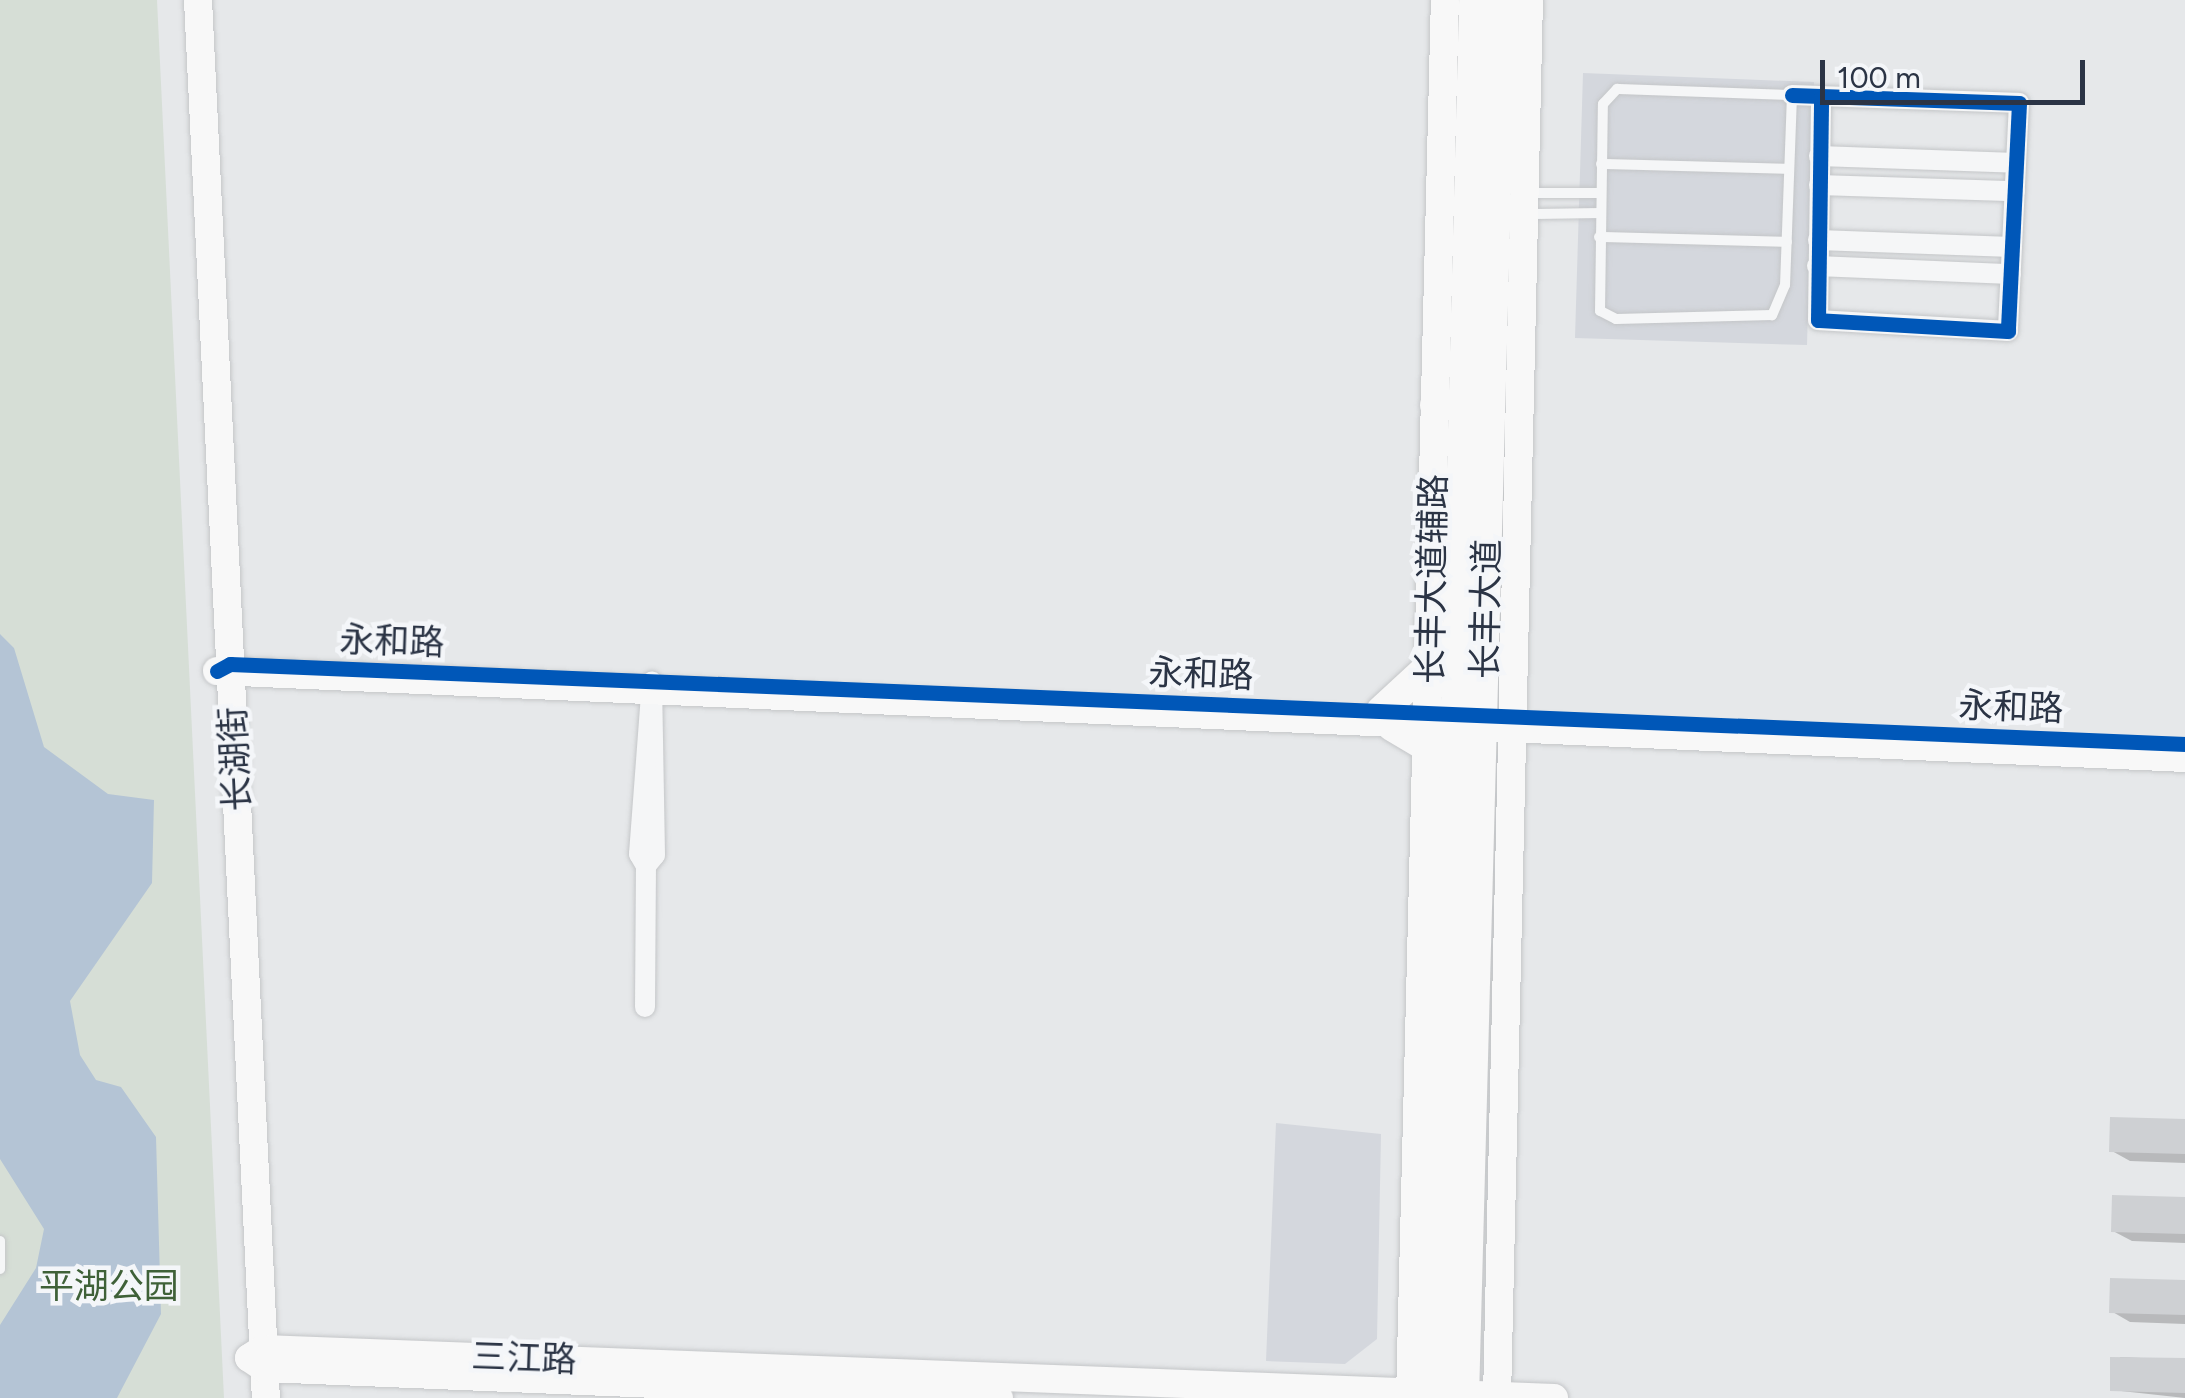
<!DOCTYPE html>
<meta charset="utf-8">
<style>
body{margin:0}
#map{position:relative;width:2185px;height:1398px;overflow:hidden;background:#e6e8ea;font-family:Figtree,"Noto Sans SC",sans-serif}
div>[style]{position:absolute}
.built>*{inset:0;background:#d4d7dd}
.green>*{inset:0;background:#d6ded6}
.water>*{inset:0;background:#b4c4d5}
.shadow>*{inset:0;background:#0003}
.building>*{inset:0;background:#ced0d3}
.roads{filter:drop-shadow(0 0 2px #c4c6c8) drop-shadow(0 0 2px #c4c6c8)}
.lane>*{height:10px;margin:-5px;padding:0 5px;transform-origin:5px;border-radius:5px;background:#f5f6f7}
.street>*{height:20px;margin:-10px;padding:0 10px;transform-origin:10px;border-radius:10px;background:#f5f6f7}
.secondary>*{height:28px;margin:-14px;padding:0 14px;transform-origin:14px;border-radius:14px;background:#f8f8f8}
.primary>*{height:30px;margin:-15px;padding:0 15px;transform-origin:15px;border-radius:15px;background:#f8f8f8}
.cycleway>*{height:15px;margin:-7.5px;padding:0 7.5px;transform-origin:7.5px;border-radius:7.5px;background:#0057b8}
span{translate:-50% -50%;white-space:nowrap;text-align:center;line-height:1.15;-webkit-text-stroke:9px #f4f6f9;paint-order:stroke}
.street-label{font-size:35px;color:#2b3445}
.park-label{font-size:35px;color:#3f6138}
.scale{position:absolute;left:1820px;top:60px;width:265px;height:45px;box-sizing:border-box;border:5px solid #2b3445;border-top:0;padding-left:12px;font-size:30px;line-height:35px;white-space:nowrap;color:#2b3445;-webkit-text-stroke:8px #f4f6f9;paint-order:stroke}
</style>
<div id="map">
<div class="built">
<div style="clip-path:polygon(1583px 73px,1814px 82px,1807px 345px,1575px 338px)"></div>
<div style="clip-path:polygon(1276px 1123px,1381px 1134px,1377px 1339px,1345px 1364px,1266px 1361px)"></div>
</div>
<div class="green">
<div style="clip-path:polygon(0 0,157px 0,224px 1398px,0 1398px)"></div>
</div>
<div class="water">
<div style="clip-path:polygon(0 634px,14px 648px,44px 747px,108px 794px,154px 800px,152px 883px,70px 1001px,80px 1055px,96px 1080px,121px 1087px,156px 1137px,161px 1314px,117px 1398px,0 1398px,0 1325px,36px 1268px,44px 1229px,0 1159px)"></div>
</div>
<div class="shadow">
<div style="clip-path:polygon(2185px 1121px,2185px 1163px,2130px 1161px,2112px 1151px)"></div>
<div style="clip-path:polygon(2185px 1200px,2185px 1243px,2132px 1241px,2113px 1231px)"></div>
<div style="clip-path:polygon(2185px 1283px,2185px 1324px,2130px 1322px,2111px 1311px)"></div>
<div style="clip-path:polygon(2120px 1357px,2185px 1360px,2185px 1398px,2112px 1390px)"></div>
</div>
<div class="building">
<div style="clip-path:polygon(2110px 1117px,2185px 1119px,2185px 1154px,2109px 1152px)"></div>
<div style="clip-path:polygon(2112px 1195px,2185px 1197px,2185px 1234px,2111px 1232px)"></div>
<div style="clip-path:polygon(2110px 1278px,2185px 1280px,2185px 1315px,2109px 1313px)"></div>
<div style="clip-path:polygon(2110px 1357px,2185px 1358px,2185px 1393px,2110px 1391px)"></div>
</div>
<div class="roads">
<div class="lane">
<div style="left:1617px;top:89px;width:175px;rotate:2deg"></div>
<div style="left:1792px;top:95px;width:190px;rotate:92.1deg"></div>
<div style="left:1785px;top:285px;width:33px;rotate:113deg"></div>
<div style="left:1772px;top:315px;width:156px;rotate:178.5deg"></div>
<div style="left:1616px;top:319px;width:18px;rotate:-153deg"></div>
<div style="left:1600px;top:311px;width:207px;rotate:-89.2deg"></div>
<div style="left:1603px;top:104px;width:21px;rotate:-47deg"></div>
<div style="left:1601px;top:164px;width:188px;rotate:1.5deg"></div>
<div style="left:1600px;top:213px;width:65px;rotate:179.1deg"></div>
<div style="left:1535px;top:214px;width:14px;rotate:-141deg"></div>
<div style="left:1524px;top:205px;width:17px;rotate:-45deg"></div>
<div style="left:1536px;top:193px;width:64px"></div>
<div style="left:1599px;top:237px;width:188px;rotate:1.5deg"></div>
<div style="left:0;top:1241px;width:28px;rotate:90deg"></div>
</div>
<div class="street">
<div style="left:1792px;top:95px;width:29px;rotate:2deg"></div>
<div style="left:1821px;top:96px;width:198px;rotate:2deg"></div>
<div style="left:2019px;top:103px;width:228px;rotate:92.8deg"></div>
<div style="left:2008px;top:331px;width:190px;rotate:-176.7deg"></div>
<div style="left:1818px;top:320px;width:224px;rotate:-89.2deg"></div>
<div style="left:1819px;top:156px;width:197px;rotate:2deg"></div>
<div style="left:1819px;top:185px;width:196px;rotate:1.8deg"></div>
<div style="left:1818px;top:240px;width:194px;rotate:2.1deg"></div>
<div style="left:1817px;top:266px;width:194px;rotate:2.4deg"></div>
<div style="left:646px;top:866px;width:14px;rotate:-51deg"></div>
<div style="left:655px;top:855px;width:172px;rotate:-91deg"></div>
<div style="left:645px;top:1007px;width:141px;rotate:-89.6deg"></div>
<div style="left:646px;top:866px;width:14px;rotate:-120deg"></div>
<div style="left:639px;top:854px;width:173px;rotate:-85.7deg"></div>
</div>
<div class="secondary">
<div style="left:198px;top:0;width:1400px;rotate:87.22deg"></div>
<div style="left:217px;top:671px;width:1970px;rotate:2.53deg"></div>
<div style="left:999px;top:1398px;width:736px;rotate:-177.66deg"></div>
<div style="left:264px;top:1368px;width:18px;rotate:-146deg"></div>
<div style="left:249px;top:1358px;width:17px;rotate:-33deg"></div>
<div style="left:263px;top:1349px;width:1292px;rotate:2.17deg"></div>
<div style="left:1410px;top:1398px;width:1398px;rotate:-88.57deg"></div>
<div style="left:1497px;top:1398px;width:1398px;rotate:-88.69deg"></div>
</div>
<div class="primary">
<div style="left:1435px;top:405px;width:31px"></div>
<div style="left:1381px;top:711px;width:67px;rotate:-42.6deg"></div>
<div style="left:1392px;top:726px;width:74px;rotate:30.7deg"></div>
<div style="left:1438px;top:1398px;width:1398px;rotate:-88.52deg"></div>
<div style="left:1464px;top:1398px;width:1398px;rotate:-88.48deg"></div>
</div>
</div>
<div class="cycleway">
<div style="left:1792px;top:95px;width:29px;rotate:2deg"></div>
<div style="left:1821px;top:96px;width:198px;rotate:2deg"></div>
<div style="left:2019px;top:103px;width:228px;rotate:92.8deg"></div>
<div style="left:2008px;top:331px;width:190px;rotate:-176.7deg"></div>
<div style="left:1818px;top:320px;width:224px;rotate:-89.2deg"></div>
<div style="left:217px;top:671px;width:15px;rotate:-28deg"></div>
<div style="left:230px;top:664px;width:1957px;rotate:2.34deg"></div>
</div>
<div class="street-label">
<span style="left:1432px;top:579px;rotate:-89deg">长丰大道辅路</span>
<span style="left:1486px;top:609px;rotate:-89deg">长丰大道</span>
<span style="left:392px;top:641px;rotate:2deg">永和路</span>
<span style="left:1201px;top:674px;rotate:2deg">永和路</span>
<span style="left:2011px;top:707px;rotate:2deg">永和路</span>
<span style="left:235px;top:759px;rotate:-93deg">长湖街</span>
<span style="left:524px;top:1358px;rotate:2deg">三江路</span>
</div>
<div class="park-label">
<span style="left:109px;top:1286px">平湖公园</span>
</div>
<div class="scale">100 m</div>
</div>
